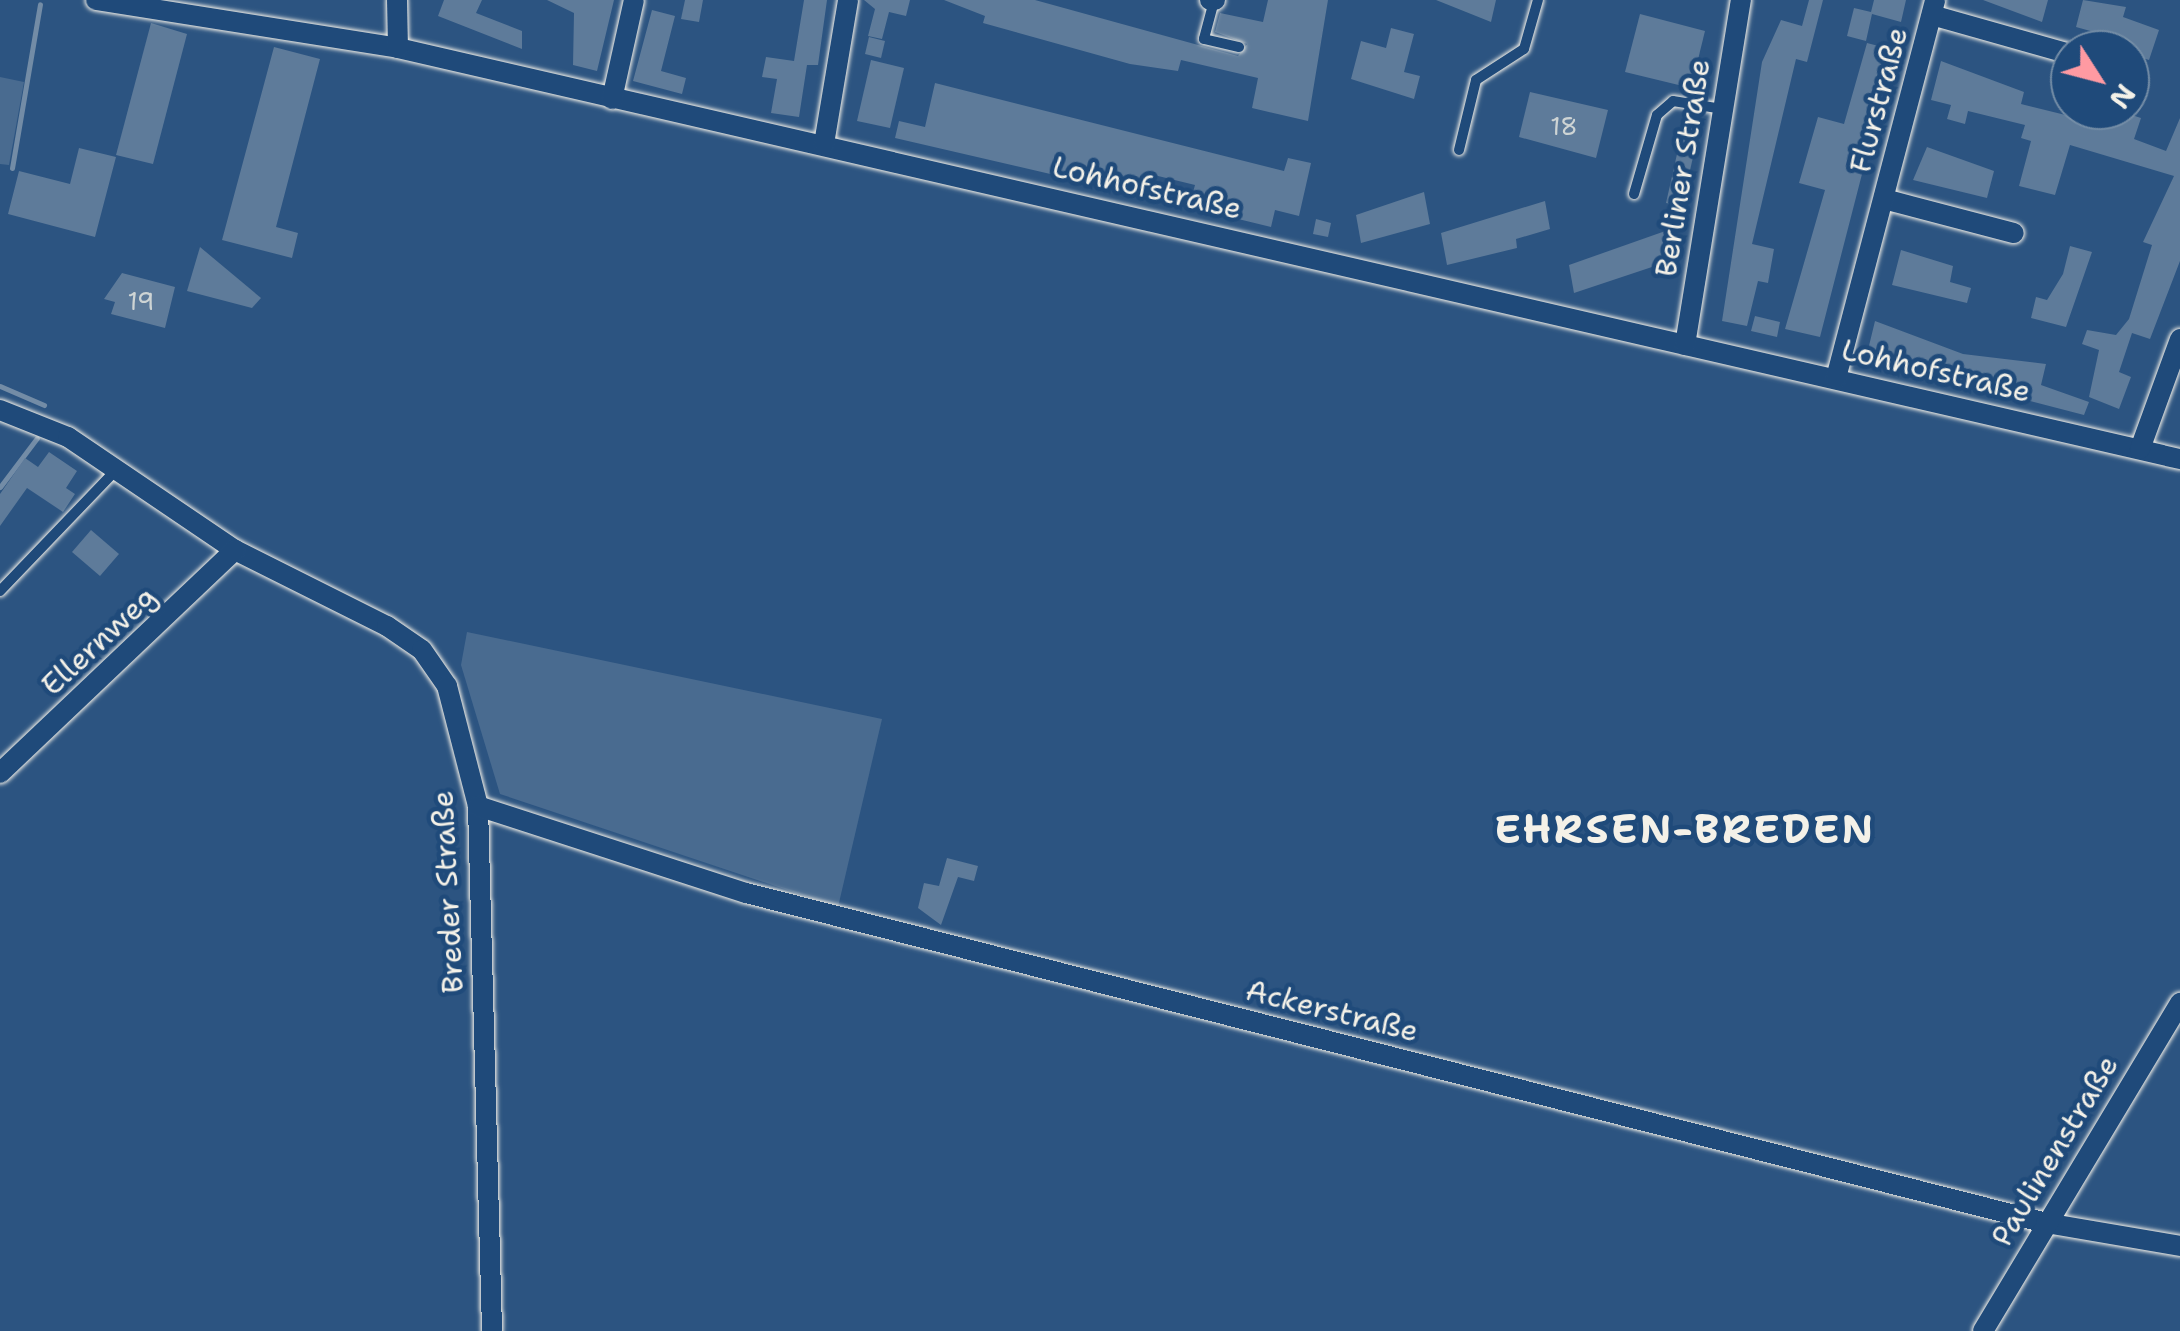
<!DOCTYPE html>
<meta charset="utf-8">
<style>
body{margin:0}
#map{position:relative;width:2180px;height:1331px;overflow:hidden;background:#2c5481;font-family:"Shantell Sans",sans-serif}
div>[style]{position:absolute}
.green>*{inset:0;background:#496b90}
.stream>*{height:5px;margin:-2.5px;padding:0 2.5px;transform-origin:2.5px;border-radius:2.5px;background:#738ca6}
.building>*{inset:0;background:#5e7b9a}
.roads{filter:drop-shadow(0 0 2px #f4f1e8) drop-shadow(0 0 2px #f4f1e8)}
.lane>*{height:10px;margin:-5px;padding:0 5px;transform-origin:5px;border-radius:5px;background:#1f4a7a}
.street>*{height:20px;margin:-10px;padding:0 10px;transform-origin:10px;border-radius:10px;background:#1f4a7a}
span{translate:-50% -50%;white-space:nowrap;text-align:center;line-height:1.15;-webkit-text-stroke:9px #1f4a7a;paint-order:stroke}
.number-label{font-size:25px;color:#ced4d4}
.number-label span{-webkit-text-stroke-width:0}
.street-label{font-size:30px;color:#f4f1e8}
.district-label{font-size:40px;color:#f4f1e8;font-weight:700;letter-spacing:2.5px}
.north{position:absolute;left:2050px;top:30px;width:100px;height:100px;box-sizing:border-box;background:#1f4a7a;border:2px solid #748da6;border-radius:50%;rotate:126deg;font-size:28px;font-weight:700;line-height:40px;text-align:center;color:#f4f1e8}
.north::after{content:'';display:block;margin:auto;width:35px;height:45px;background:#ff9aa2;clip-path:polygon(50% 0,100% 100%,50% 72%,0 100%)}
</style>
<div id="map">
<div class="green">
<div style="clip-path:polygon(0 77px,24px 82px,9px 165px,0 164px)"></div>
<div style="clip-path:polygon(467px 632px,882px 719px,838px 907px,500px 794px,461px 665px)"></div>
</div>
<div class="stream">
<div style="left:12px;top:168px;width:166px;rotate:-80.3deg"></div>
<div style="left:0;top:386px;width:48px;rotate:23.4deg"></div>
<div style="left:0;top:487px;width:61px;rotate:-52.9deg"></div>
</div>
<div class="building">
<div style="clip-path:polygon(444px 0,482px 0,476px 13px,522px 31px,522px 49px,438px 16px)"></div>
<div style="clip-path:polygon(547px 0,614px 0,597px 71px,573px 65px,574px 13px)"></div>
<div style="clip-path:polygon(685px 0,703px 0,699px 22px,681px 19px)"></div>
<div style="clip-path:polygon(804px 0,827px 0,818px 65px,807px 65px,799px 117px,771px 113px,777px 79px,762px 77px,766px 57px,794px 61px)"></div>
<div style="clip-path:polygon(864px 0,910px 0,906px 16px,889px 12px,882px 39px,868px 36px,875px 9px)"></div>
<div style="clip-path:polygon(944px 0,1035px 0,1238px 56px,1247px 44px,1215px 32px,1220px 13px,1263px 22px,1268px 0,1328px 0,1308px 121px,1252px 108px,1258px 78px,1181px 60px,1178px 71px,1130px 64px,983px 23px,985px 16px)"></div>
<div style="clip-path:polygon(1436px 0,1496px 0,1491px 22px)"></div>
<div style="clip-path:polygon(1809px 0,1823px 0,1807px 62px,1796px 59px,1752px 244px,1774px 249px,1768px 283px,1758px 281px,1747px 326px,1722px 321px,1762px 62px,1781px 20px,1802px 26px)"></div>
<div style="clip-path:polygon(1874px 0,1906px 0,1901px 22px,1872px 14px,1866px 41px,1847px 36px,1854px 8px,1871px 12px)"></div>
<div style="clip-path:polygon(1983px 0,2048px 0,2042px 22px)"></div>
<div style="clip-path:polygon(2083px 0,2126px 7px,2123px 17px,2159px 30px,2149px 60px,2130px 54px,2130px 42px,2076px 27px)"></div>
<div style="clip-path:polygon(652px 10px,675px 16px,661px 71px,686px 78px,682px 94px,633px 81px)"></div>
<div style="clip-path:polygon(1640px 14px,1705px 31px,1691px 88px,1625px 72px)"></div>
<div style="clip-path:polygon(151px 23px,187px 34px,153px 164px,116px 155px)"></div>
<div style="clip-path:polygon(1391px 28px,1414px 34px,1404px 72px,1420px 76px,1414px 99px,1351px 79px,1361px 41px,1386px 48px)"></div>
<div style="clip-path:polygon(869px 37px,885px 41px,881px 58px,865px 54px)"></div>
<div style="clip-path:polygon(1867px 43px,1894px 50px,1820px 337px,1785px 329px,1825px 190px,1799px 183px,1818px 117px,1844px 124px)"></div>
<div style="clip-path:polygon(274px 47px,320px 59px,276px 227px,298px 233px,292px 258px,222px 240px)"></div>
<div style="clip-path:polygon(871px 60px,904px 68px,890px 128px,857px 121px)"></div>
<div style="clip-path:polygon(1941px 61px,2024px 92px,2021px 104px,2102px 124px,2116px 110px,2141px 118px,2134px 139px,2166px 151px,2180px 118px,2180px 261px,2150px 339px,2132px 333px,2119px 372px,2131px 377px,2119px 409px,2089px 397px,2099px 350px,2082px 344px,2087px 330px,2116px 335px,2129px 319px,2152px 245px,2143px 242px,2174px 176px,2070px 145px,2055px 195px,2019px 186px,2031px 141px,2021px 138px,2025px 125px,1968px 111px,1965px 124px,1947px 119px,1951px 105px,1931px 100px)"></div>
<div style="clip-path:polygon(935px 83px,1284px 171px,1288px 158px,1311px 163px,1299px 216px,1275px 210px,1271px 227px,1189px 207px,1195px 185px,1154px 175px,1149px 197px,895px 138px,899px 121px,925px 127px)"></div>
<div style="clip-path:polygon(1530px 92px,1608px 110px,1596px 158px,1519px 137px)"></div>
<div style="clip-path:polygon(1684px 123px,1700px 126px,1682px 206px,1666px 203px)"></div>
<div style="clip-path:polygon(1927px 147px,1994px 171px,1987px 198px,1913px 180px)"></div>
<div style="clip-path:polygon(79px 148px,116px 157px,95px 237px,8px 214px,19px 171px,70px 184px)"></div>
<div style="clip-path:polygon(1424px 192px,1430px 224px,1361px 243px,1356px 215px)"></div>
<div style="clip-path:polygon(1545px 201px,1550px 229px,1516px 239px,1517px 248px,1447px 265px,1441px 233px)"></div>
<div style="clip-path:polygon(1316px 219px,1331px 223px,1328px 237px,1313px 234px)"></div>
<div style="clip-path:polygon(1671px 229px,1676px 259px,1574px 293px,1569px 265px)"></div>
<div style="clip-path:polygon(2070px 246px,2092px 252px,2066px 327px,2031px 318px,2036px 297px,2047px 300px,2063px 274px)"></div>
<div style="clip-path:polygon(200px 247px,261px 298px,252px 308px,187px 291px)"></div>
<div style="clip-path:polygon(1901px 250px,1953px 266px,1950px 282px,1971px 288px,1967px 303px,1892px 285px)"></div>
<div style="clip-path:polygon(122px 273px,175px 287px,165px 328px,111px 314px,115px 302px,104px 299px)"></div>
<div style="clip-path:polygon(1755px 316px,1780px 322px,1777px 337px,1751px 331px)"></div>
<div style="clip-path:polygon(1875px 321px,1963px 354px,2046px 364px,2041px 385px,2089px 402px,2084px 415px,1902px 368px,1867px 354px)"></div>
<div style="clip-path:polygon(49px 452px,77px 471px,66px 488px,75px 494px,63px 512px,27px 488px,0 526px,0 494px,25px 458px,38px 467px)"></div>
<div style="clip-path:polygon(91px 530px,119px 554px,100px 576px,72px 552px)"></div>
<div style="clip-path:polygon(947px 858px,978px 866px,974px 881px,958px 877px,941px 925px,918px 908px,924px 883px,939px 886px)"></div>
</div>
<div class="roads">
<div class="lane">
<div style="left:1214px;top:1px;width:39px;rotate:105deg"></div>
<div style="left:1204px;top:39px;width:36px;rotate:13deg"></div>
<div style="left:1459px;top:150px;width:72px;rotate:-76.3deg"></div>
<div style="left:1476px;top:80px;width:57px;rotate:-32.9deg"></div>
<div style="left:1524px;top:49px;width:51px;rotate:-74.1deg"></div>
<div style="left:1634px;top:194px;width:82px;rotate:-73.8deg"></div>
<div style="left:1657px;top:115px;width:21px;rotate:-41deg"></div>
<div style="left:1673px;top:101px;width:51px;rotate:9.1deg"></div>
<div style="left:0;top:591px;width:168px;rotate:-46.2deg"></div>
</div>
<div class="street">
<div style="left:96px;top:0;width:306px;rotate:9deg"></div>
<div style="left:398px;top:48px;width:1829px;rotate:12.99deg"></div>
<div style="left:397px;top:0;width:48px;rotate:88.8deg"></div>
<div style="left:1210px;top:0;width:5px"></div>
<div style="left:1932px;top:15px;width:143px;rotate:15.8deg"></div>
<div style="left:612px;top:99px;width:101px;rotate:-77.5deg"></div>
<div style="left:824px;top:144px;width:146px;rotate:-80.5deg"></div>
<div style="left:1884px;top:199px;width:134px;rotate:14.7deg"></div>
<div style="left:1685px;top:345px;width:350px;rotate:-80.8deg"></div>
<div style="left:1836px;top:378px;width:391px;rotate:-75.3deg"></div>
<div style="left:0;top:410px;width:73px;rotate:21.7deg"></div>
<div style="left:68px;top:437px;width:202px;rotate:34.1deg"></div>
<div style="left:235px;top:550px;width:170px;rotate:26.6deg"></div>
<div style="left:387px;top:626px;width:42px;rotate:34.4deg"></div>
<div style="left:422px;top:650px;width:44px;rotate:55.2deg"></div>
<div style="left:447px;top:686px;width:124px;rotate:75.5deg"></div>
<div style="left:478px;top:806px;width:525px;rotate:88.47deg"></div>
<div style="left:2140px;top:449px;width:117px;rotate:-70deg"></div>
<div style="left:0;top:773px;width:324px;rotate:-43.5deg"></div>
<div style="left:478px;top:806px;width:282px;rotate:18deg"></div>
<div style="left:746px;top:893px;width:1341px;rotate:14.24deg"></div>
<div style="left:2046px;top:1223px;width:136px;rotate:9.7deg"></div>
<div style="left:1983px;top:1331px;width:383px;rotate:-59deg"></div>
</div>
</div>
<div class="number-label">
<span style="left:1564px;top:126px">18</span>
<span style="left:141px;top:301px">19</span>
</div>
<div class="street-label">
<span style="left:1879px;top:100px;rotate:-75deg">Flurstraße</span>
<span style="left:1683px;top:168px;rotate:-81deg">Berliner Straße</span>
<span style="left:1147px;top:188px;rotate:13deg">Lohhofstraße</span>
<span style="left:1936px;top:371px;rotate:13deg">Lohhofstraße</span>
<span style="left:99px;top:641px;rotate:-43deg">Ellernweg</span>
<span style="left:448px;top:892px;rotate:-93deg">Breder Straße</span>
<span style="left:1332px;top:1011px;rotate:14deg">Ackerstraße</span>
<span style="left:2055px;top:1151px;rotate:-59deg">Paulinenstraße</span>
</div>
<div class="district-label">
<span style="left:1685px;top:829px">EHRSEN-BREDEN</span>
</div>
<div class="north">N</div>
</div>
